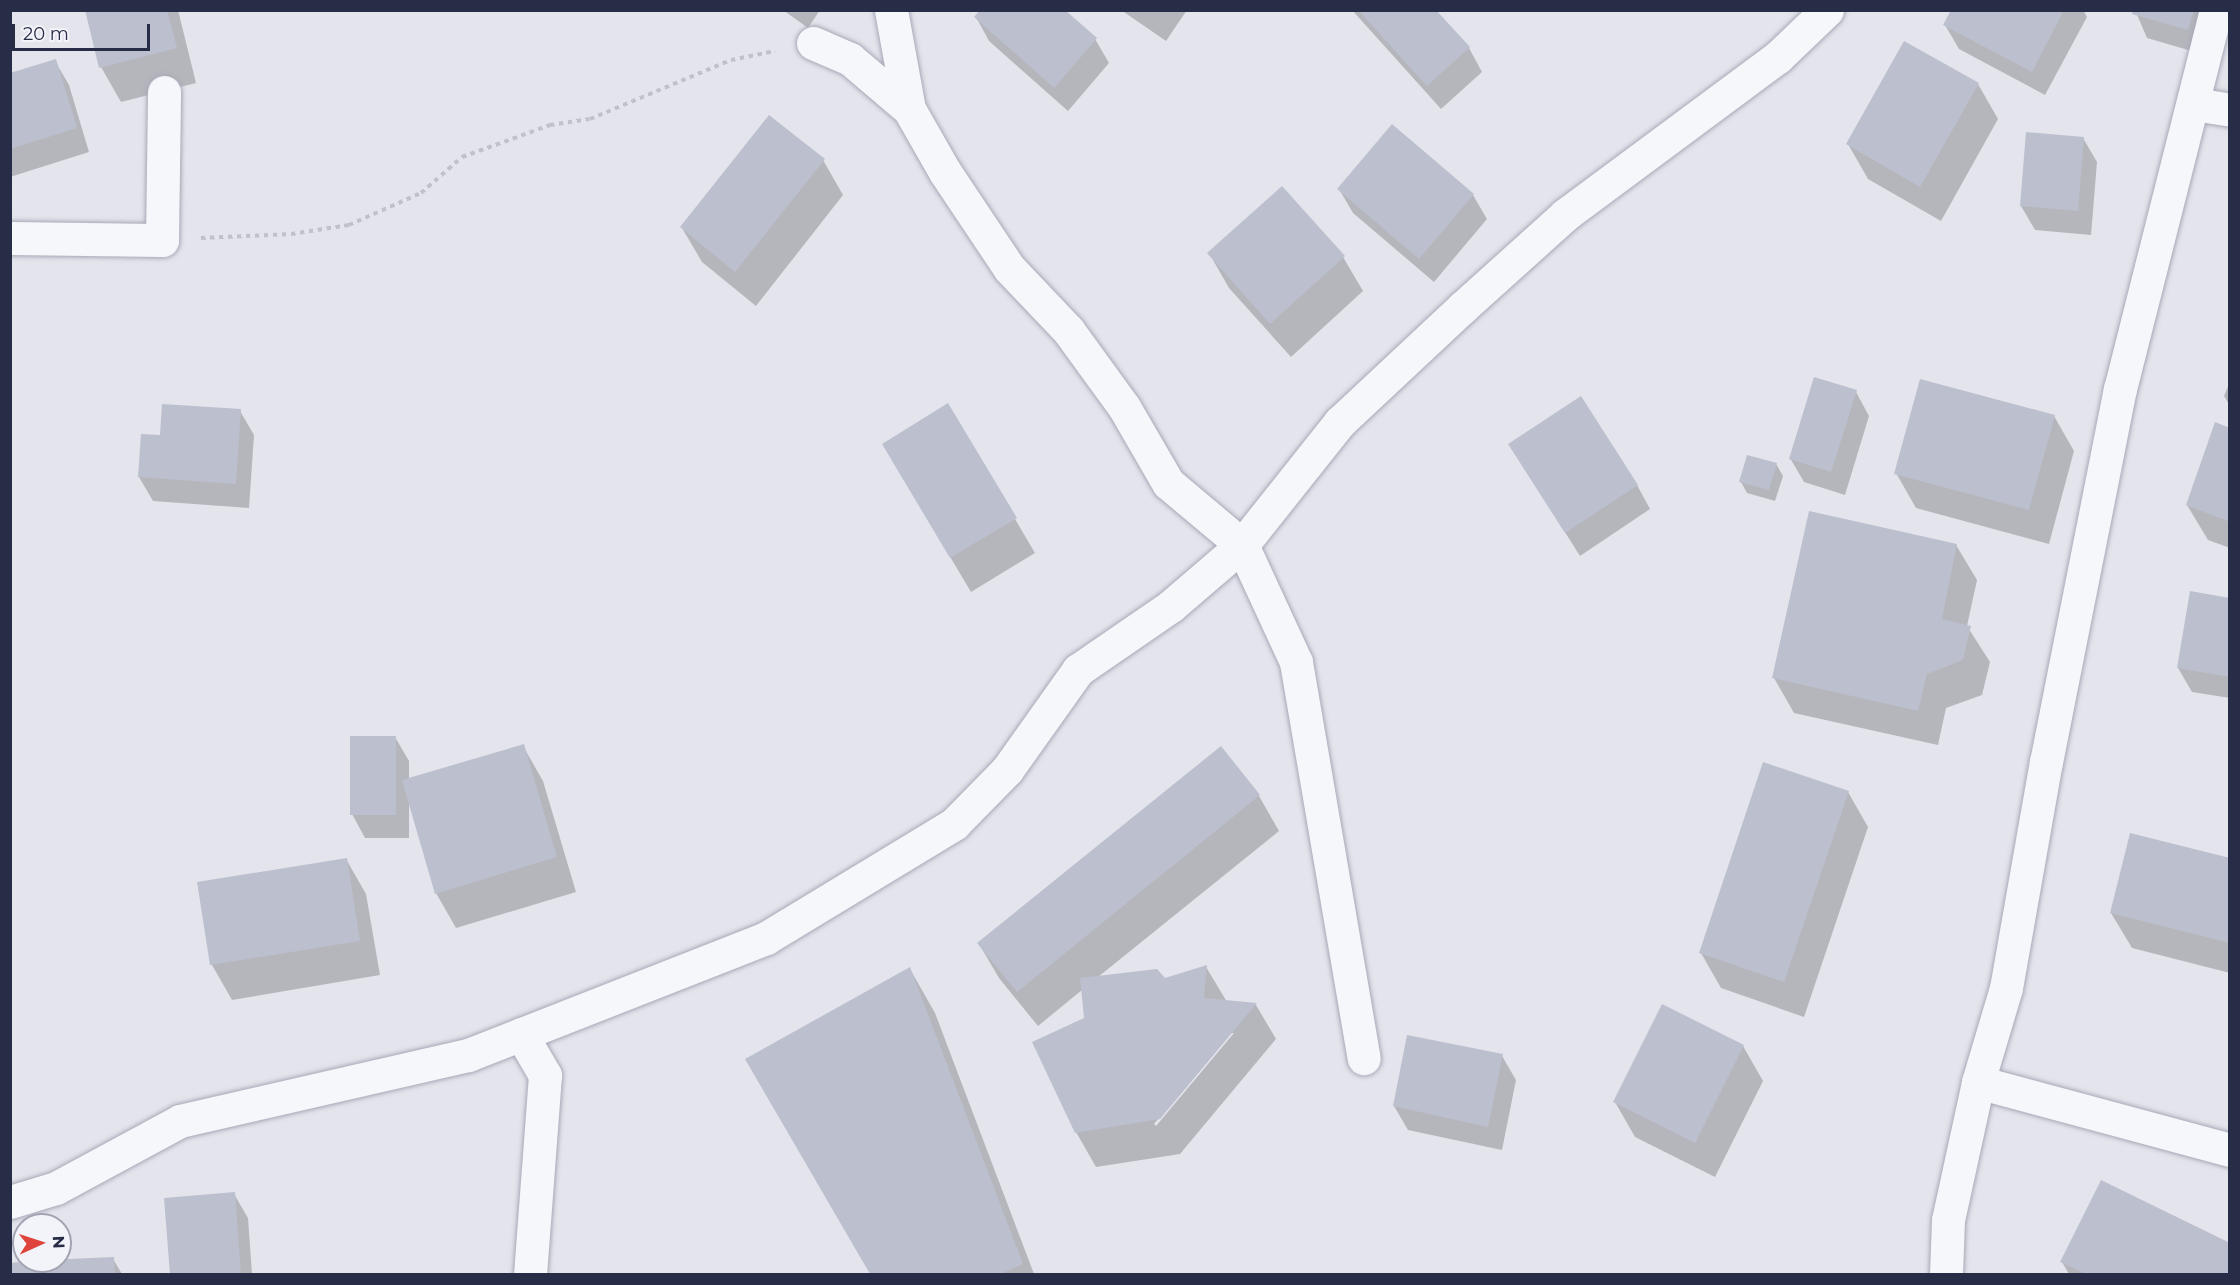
<!DOCTYPE html>
<style>
body{margin:0}
#map{position:relative;width:2240px;height:1285px;overflow:hidden;background:#e3e4ec;font-family:Montserrat,sans-serif}
div>[style]{position:absolute}
.shadow>*{inset:0;background:#0003}
.building>*{inset:0;background:#bcbfcd}
.path>*{height:4px;margin-top:-2px;transform-origin:0;background:repeating-linear-gradient(90deg,#c0c2cb 0 4.5px,transparent 0 9px)}
.roads{filter:drop-shadow(0 0 2px #a7a9b7) drop-shadow(0 0 2px #a7a9b7)}
.minor>*{height:33px;margin:-16.5px;padding:0 16.5px;transform-origin:16.5px;border-radius:16.5px;background:#f6f7fa}
span{translate:-50% -50%;white-space:nowrap;text-align:center;line-height:1.15;-webkit-text-stroke:4.5px #f3f4f9;paint-order:stroke}
.frame{position:absolute;inset:0;border:12px solid #282d47;pointer-events:none}
.north{position:absolute;left:12px;top:1213px;width:60px;height:60px;box-sizing:border-box;background:#f3f4f9;border:2px solid #a2a4b2;border-radius:50%;rotate:87deg;font-size:16px;font-weight:700;line-height:24px;text-align:center;color:#282d47}
.north::after{content:'';display:block;margin:auto;width:21px;height:27px;background:#de443b;clip-path:polygon(50% 0,100% 100%,50% 72%,0 100%)}
.scale{position:absolute;left:12px;top:24px;width:138px;height:27px;box-sizing:border-box;border:3px solid #282d47;border-top:0;padding-left:8px;font-size:18px;line-height:21px;white-space:nowrap;color:#282d47;-webkit-text-stroke:4px #f3f4f9;paint-order:stroke}
</style>
<div id="map">
<div class="shadow">
<div style="clip-path:polygon(87px 10px,178px 10px,196px 83px,121px 102px,101px 67px)"></div>
<div style="clip-path:polygon(783px 10px,820px 10px,808px 28px)"></div>
<div style="clip-path:polygon(1121px 10px,1187px 10px,1166px 41px)"></div>
<div style="clip-path:polygon(1352px 10px,1434px 10px,1469px 48px,1482px 72px,1441px 109px)"></div>
<div style="clip-path:polygon(1953px 10px,2083px 10px,2087px 17px,2045px 95px,1959px 49px,1945px 25px)"></div>
<div style="clip-path:polygon(2135px 10px,2214px 10px,2202px 54px,2147px 38px)"></div>
<div style="clip-path:polygon(976px 17px,1095px 39px,1109px 63px,1068px 111px,989px 41px)"></div>
<div style="clip-path:polygon(55px 61px,69px 85px,89px 152px,10px 177px,10px 74px)"></div>
<div style="clip-path:polygon(1978px 84px,1998px 119px,1941px 221px,1868px 179px,1848px 144px)"></div>
<div style="clip-path:polygon(1392px 126px,1473px 195px,1487px 219px,1434px 282px,1353px 213px,1339px 189px)"></div>
<div style="clip-path:polygon(2083px 138px,2097px 162px,2091px 235px,2035px 230px,2021px 206px)"></div>
<div style="clip-path:polygon(823px 160px,843px 195px,756px 306px,702px 262px,682px 228px)"></div>
<div style="clip-path:polygon(1209px 253px,1343px 257px,1363px 291px,1291px 357px,1229px 288px)"></div>
<div style="clip-path:polygon(2230px 382px,2230px 406px,2224px 396px)"></div>
<div style="clip-path:polygon(1856px 392px,1869px 416px,1845px 495px,1804px 482px,1790px 458px)"></div>
<div style="clip-path:polygon(240px 411px,254px 435px,249px 508px,153px 501px,139px 477px,161px 437px)"></div>
<div style="clip-path:polygon(2054px 416px,2074px 451px,2049px 544px,1916px 508px,1896px 473px)"></div>
<div style="clip-path:polygon(2230px 429px,2230px 548px,2208px 540px,2187px 505px)"></div>
<div style="clip-path:polygon(1510px 445px,1637px 485px,1650px 509px,1580px 556px)"></div>
<div style="clip-path:polygon(1776px 464px,1783px 476px,1775px 501px,1747px 493px,1741px 482px)"></div>
<div style="clip-path:polygon(904px 479px,1015px 519px,1035px 553px,971px 592px)"></div>
<div style="clip-path:polygon(1956px 545px,1977px 580px,1967px 626px,1990px 662px,1982px 695px,1946px 708px,1938px 745px,1794px 713px,1774px 678px)"></div>
<div style="clip-path:polygon(2230px 600px,2230px 698px,2192px 692px,2178px 668px)"></div>
<div style="clip-path:polygon(395px 737px,409px 761px,409px 779px,523px 746px,543px 781px,576px 892px,456px 928px,436px 893px,409px 803px,409px 838px,365px 838px,352px 814px)"></div>
<div style="clip-path:polygon(evenodd,1221px 748px,1259px 796px,1279px 831px,1098px 977px,1164px 979px,1206px 967px,1227px 1002px,1256px 1005px,1276px 1039px,1180px 1154px,1096px 1167px,1076px 1132px,1086px 1019px,1082px 990px,1038px 1026px,999px 978px,979px 944px,1221px 748px,1230px 1033px,1234px 1033px,1156px 1126px,1154px 1124px,1230px 1033px)"></div>
<div style="clip-path:polygon(1848px 792px,1868px 827px,1804px 1017px,1721px 988px,1701px 953px)"></div>
<div style="clip-path:polygon(346px 859px,366px 894px,380px 975px,232px 1000px,212px 965px,199px 883px)"></div>
<div style="clip-path:polygon(2230px 860px,2230px 973px,2132px 948px,2111px 913px)"></div>
<div style="clip-path:polygon(910px 969px,935px 1013px,1034px 1274px,872px 1274px,747px 1060px)"></div>
<div style="clip-path:polygon(1743px 1046px,1763px 1081px,1715px 1177px,1635px 1137px,1615px 1102px)"></div>
<div style="clip-path:polygon(1502px 1056px,1516px 1080px,1502px 1150px,1408px 1130px,1394px 1106px)"></div>
<div style="clip-path:polygon(234px 1194px,248px 1218px,252px 1274px,172px 1274px,166px 1199px)"></div>
<div style="clip-path:polygon(24px 1244px,24px 1261px,60px 1261px,60px 1252px,66px 1263px,113px 1259px,122px 1274px,10px 1274px,10px 1264px,22px 1264px)"></div>
<div style="clip-path:polygon(2230px 1245px,2230px 1274px,2069px 1274px,2062px 1262px)"></div>
</div>
<div class="building">
<div style="clip-path:polygon(85px 10px,167px 10px,177px 48px,99px 68px)"></div>
<div style="clip-path:polygon(980px 10px,1065px 10px,1097px 38px,1054px 88px,974px 17px)"></div>
<div style="clip-path:polygon(1358px 10px,1436px 10px,1470px 47px,1427px 86px)"></div>
<div style="clip-path:polygon(1951px 10px,2064px 10px,2032px 72px,1943px 25px)"></div>
<div style="clip-path:polygon(2133px 10px,2194px 10px,2188px 30px,2132px 14px)"></div>
<div style="clip-path:polygon(1904px 41px,1979px 83px,1920px 187px,1846px 144px)"></div>
<div style="clip-path:polygon(56px 59px,77px 128px,10px 149px,10px 73px)"></div>
<div style="clip-path:polygon(769px 115px,825px 159px,735px 272px,680px 227px)"></div>
<div style="clip-path:polygon(1392px 124px,1474px 194px,1419px 259px,1337px 189px)"></div>
<div style="clip-path:polygon(2026px 132px,2084px 137px,2078px 211px,2020px 206px)"></div>
<div style="clip-path:polygon(1282px 186px,1345px 256px,1270px 324px,1207px 253px)"></div>
<div style="clip-path:polygon(1814px 377px,1857px 390px,1831px 472px,1789px 459px)"></div>
<div style="clip-path:polygon(1920px 379px,2055px 415px,2029px 510px,1894px 474px)"></div>
<div style="clip-path:polygon(1581px 396px,1638px 485px,1565px 533px,1508px 444px)"></div>
<div style="clip-path:polygon(948px 403px,1017px 518px,950px 558px,882px 444px)"></div>
<div style="clip-path:polygon(162px 404px,241px 409px,236px 484px,138px 477px,141px 434px,160px 435px)"></div>
<div style="clip-path:polygon(2215px 422px,2230px 428px,2230px 522px,2186px 505px)"></div>
<div style="clip-path:polygon(1747px 455px,1777px 463px,1769px 490px,1739px 482px)"></div>
<div style="clip-path:polygon(1809px 511px,1957px 544px,1942px 619px,1971px 626px,1963px 660px,1927px 674px,1918px 711px,1772px 678px)"></div>
<div style="clip-path:polygon(2190px 591px,2230px 598px,2230px 677px,2177px 668px)"></div>
<div style="clip-path:polygon(350px 736px,396px 736px,396px 815px,350px 815px)"></div>
<div style="clip-path:polygon(524px 744px,557px 857px,435px 894px,402px 780px)"></div>
<div style="clip-path:polygon(1221px 746px,1260px 795px,1017px 992px,977px 943px)"></div>
<div style="clip-path:polygon(1763px 762px,1849px 791px,1784px 982px,1699px 953px)"></div>
<div style="clip-path:polygon(2130px 833px,2230px 858px,2230px 943px,2110px 913px)"></div>
<div style="clip-path:polygon(347px 858px,360px 941px,210px 965px,197px 882px)"></div>
<div style="clip-path:polygon(1207px 965px,1204px 998px,1257px 1003px,1160px 1119px,1075px 1133px,1032px 1042px,1084px 1018px,1080px 978px,1157px 969px,1165px 978px)"></div>
<div style="clip-path:polygon(910px 967px,1023px 1264px,1000px 1274px,870px 1274px,745px 1059px)"></div>
<div style="clip-path:polygon(1662px 1004px,1744px 1045px,1695px 1143px,1613px 1102px)"></div>
<div style="clip-path:polygon(1407px 1035px,1503px 1054px,1488px 1127px,1393px 1106px)"></div>
<div style="clip-path:polygon(2101px 1180px,2230px 1243px,2230px 1274px,2086px 1274px,2060px 1262px)"></div>
<div style="clip-path:polygon(235px 1192px,241px 1274px,170px 1274px,164px 1198px)"></div>
<div style="clip-path:polygon(18px 1243px,24px 1243px,24px 1261px,114px 1257px,115px 1274px,10px 1274px,10px 1263px,20px 1262px)"></div>
</div>
<div class="path">
<div style="left:201px;top:238px;width:90px;rotate:-2.5deg"></div>
<div style="left:291px;top:234px;width:59px;rotate:-8.8deg"></div>
<div style="left:349px;top:225px;width:79px;rotate:-24deg"></div>
<div style="left:421px;top:193px;width:55px;rotate:-41.3deg"></div>
<div style="left:462px;top:157px;width:94px;rotate:-20deg"></div>
<div style="left:550px;top:125px;width:40px;rotate:-8.5deg"></div>
<div style="left:590px;top:119px;width:153px;rotate:-22.7deg"></div>
<div style="left:731px;top:60px;width:45px;rotate:-11.6deg"></div>
</div>
<div class="roads">
<div class="minor">
<div style="left:891px;top:10px;width:101px;rotate:79.7deg"></div>
<div style="left:909px;top:109px;width:73px;rotate:60.3deg"></div>
<div style="left:945px;top:172px;width:115px;rotate:56.3deg"></div>
<div style="left:1009px;top:268px;width:86px;rotate:46.4deg"></div>
<div style="left:1068px;top:330px;width:95px;rotate:54deg"></div>
<div style="left:1124px;top:407px;width:88px;rotate:59.9deg"></div>
<div style="left:1168px;top:483px;width:97px;rotate:40deg"></div>
<div style="left:1242px;top:545px;width:129px;rotate:65.2deg"></div>
<div style="left:1296px;top:662px;width:402px;rotate:80.3deg"></div>
<div style="left:813px;top:43px;width:40px;rotate:23.4deg"></div>
<div style="left:850px;top:59px;width:77px;rotate:40.3deg"></div>
<div style="left:2194px;top:104px;width:36px;rotate:9deg"></div>
<div style="left:10px;top:238px;width:152px;rotate:0.8deg"></div>
<div style="left:162px;top:240px;width:148px;rotate:-89.2deg"></div>
<div style="left:521px;top:1034px;width:48px;rotate:59.7deg"></div>
<div style="left:545px;top:1075px;width:200px;rotate:94.3deg"></div>
<div style="left:1978px;top:1082px;width:261px;rotate:15.1deg"></div>
<div style="left:10px;top:1202px;width:48px;rotate:-16.9deg"></div>
<div style="left:56px;top:1188px;width:141px;rotate:-28.4deg"></div>
<div style="left:180px;top:1121px;width:295px;rotate:-12.9deg"></div>
<div style="left:468px;top:1055px;width:320px;rotate:-21.4deg"></div>
<div style="left:766px;top:938px;width:220px;rotate:-31.2deg"></div>
<div style="left:954px;top:824px;width:76px;rotate:-45.5deg"></div>
<div style="left:1007px;top:770px;width:123px;rotate:-54.6deg"></div>
<div style="left:1078px;top:670px;width:113px;rotate:-34.5deg"></div>
<div style="left:1171px;top:606px;width:94px;rotate:-40.7deg"></div>
<div style="left:1242px;top:545px;width:157px;rotate:-51.5deg"></div>
<div style="left:1340px;top:422px;width:168px;rotate:-43.1deg"></div>
<div style="left:1463px;top:307px;width:137px;rotate:-42deg"></div>
<div style="left:1565px;top:215px;width:265px;rotate:-36.6deg"></div>
<div style="left:1778px;top:57px;width:68px;rotate:-43.8deg"></div>
<div style="left:1946px;top:1274px;width:54px;rotate:-87.9deg"></div>
<div style="left:1948px;top:1220px;width:141px;rotate:-77.7deg"></div>
<div style="left:1978px;top:1082px;width:98px;rotate:-73.4deg"></div>
<div style="left:2006px;top:988px;width:230px;rotate:-80deg"></div>
<div style="left:2046px;top:762px;width:380px;rotate:-78.8deg"></div>
<div style="left:2120px;top:389px;width:391px;rotate:-75.8deg"></div>
</div>
</div>
<div class="frame"></div>
<div class="north">N</div>
<div class="scale">20 m</div>
</div>
